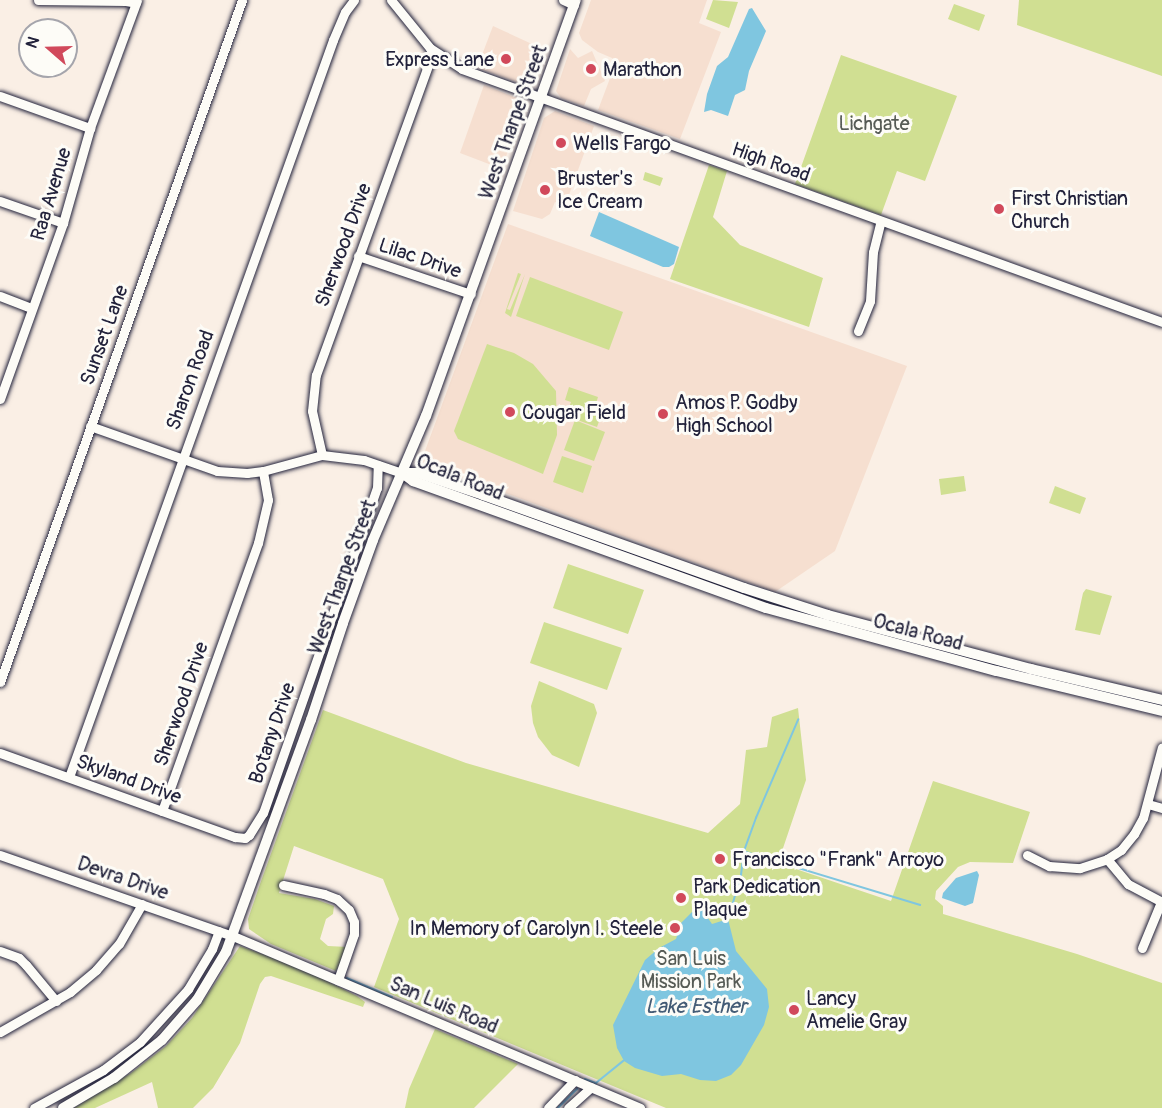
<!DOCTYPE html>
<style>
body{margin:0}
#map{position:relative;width:1162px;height:1108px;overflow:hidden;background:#faefe5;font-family:Pangolin,sans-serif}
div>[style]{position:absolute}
.built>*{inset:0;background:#f6dfd0}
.green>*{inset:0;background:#d0df92}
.water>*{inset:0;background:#7fc6e0}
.stream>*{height:1.5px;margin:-0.75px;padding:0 0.75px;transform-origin:0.75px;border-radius:0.75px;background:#7fc6e0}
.roads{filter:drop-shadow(0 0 2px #22223b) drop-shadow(0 0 2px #22223b)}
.minor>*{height:9px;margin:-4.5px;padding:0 4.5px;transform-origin:4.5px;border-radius:4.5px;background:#fdfcf7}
.major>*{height:10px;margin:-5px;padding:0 5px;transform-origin:5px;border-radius:5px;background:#fdfcf7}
.dots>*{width:16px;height:16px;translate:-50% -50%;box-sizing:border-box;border:3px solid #fdfcf7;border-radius:50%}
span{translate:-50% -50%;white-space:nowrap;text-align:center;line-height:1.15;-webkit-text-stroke:6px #fdfcf7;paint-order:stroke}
.poi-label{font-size:20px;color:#22223b}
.right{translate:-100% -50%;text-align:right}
.left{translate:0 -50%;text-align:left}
.street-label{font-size:20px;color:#22223b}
.park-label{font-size:20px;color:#565b55}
.water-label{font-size:21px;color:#435b75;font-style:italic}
.north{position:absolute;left:18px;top:18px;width:60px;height:60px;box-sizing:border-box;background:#fdfcf7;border:2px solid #a5a5ac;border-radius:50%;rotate:290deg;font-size:16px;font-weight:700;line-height:24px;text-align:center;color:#22223b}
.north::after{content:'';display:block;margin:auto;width:21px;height:27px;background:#d1495b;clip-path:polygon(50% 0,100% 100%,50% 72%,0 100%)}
</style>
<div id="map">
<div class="built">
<div style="clip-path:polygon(591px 0,707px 0,699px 23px,721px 32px,680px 139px,598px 110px,615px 65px,612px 58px,598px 52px,582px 40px,579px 33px)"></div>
<div style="clip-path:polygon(493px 26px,545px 50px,531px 87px,477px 68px)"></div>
<div style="clip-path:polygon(570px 49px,578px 58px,592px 51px,605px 81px,591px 89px,584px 106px,561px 98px,556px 91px)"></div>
<div style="clip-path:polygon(484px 85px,517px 98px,523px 104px,502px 169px,460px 153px)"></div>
<div style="clip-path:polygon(555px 111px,594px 126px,565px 206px,555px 202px,550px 214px,542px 219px,513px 211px,544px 118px)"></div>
<div style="clip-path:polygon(508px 224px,907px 366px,835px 551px,775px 592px,421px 462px)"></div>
</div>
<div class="green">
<div style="clip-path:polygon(713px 0,738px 2px,729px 28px,706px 19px)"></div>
<div style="clip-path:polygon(1019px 0,1162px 0,1162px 76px,1017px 25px)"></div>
<div style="clip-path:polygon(954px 4px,985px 15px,979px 31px,948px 19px)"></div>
<div style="clip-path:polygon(841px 55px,957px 96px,925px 181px,897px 171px,881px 215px,795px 184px)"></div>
<div style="clip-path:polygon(709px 165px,727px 171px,713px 217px,740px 245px,823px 278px,809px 327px,670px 279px)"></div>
<div style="clip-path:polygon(645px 172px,663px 178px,660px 186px,643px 180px)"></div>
<div style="clip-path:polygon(518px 273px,521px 274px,507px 309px,510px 310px,525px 274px,511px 317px,505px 313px)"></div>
<div style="clip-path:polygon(530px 277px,623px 312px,609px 350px,516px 316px)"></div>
<div style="clip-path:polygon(487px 344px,514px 353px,533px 364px,556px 391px,557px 435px,543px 474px,458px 439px,454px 431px)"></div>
<div style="clip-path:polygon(569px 387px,598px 397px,594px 410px,602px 413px,597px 427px,566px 416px,571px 402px,565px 400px)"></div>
<div style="clip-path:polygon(575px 420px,605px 432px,594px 461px,564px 450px)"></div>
<div style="clip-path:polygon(562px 456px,592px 466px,583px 493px,553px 482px)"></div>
<div style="clip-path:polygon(964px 476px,966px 491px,941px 495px,939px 479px)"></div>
<div style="clip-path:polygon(1055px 486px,1086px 498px,1080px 514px,1049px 503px)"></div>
<div style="clip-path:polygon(568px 564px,644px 590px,628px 634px,553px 608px)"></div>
<div style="clip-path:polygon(1086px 589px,1112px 596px,1100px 635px,1075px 630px,1083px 593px)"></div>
<div style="clip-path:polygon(544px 622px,622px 648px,607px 690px,530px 663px)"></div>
<div style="clip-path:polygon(539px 681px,594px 704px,597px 713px,579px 767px,552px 755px,538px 737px,533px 723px,531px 706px)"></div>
<div style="clip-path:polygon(798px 708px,806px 780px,778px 863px,891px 901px,933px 781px,1030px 812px,1013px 863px,970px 862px,958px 867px,936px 891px,935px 899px,943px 906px,943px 914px,1077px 954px,1162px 983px,1162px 1108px,666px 1108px,374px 987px,399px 919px,383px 879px,294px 846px,279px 893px,315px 899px,334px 906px,333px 914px,326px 919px,320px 939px,328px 946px,348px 947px,336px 971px,271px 944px,249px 929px,248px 919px,260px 884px,323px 710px,466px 763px,708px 833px,740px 804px,746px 750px,767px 747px,772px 717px)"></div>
<div style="clip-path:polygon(240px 946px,299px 967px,357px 996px,365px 1002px,363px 1007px,271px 976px,265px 977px,260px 984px,240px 1043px,213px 1088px,193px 1108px,158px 1108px,152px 1082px,95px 1108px,74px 1108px,131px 1073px,166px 1046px,192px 1018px)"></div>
<div style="clip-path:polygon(435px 1029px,518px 1064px,474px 1108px,405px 1108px,409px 1089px)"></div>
</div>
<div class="water">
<div style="clip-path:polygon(752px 8px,766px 31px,749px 71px,745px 90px,735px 95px,728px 116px,711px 110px,704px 112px,707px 94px,717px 66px,728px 57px,749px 9px)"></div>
<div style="clip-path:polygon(599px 212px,679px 247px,674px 264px,669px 267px,663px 267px,590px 236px)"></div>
<div style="clip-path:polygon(977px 871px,979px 875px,973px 903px,965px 906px,942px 898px,943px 893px,956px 878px)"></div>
<div style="clip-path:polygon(699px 905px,712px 924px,728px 919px,736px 951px,767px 989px,769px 1007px,764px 1025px,741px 1065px,731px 1075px,716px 1081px,700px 1080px,681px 1074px,662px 1076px,635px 1068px,624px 1061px,617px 1048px,613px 1025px,645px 960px,659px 948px,676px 939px,681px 923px)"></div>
</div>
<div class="stream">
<div style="left:746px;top:852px;width:182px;rotate:16.9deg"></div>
<div style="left:728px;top:920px;width:47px;rotate:-73.9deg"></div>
<div style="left:741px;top:875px;width:24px;rotate:-83deg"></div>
<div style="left:744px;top:851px;width:35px;rotate:-70deg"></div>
<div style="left:756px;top:818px;width:107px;rotate:-66.8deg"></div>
<div style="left:347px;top:978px;width:49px;rotate:22.9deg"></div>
<div style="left:585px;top:1079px;width:12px;rotate:20deg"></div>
<div style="left:596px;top:1083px;width:35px;rotate:-39deg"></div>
<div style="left:558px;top:1108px;width:27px;rotate:-45deg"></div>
</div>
<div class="roads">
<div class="minor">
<div style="left:38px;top:0;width:88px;rotate:0.7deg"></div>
<div style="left:126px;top:1px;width:10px;rotate:11deg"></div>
<div style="left:391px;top:0;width:62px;rotate:50.9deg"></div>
<div style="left:430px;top:48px;width:38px;rotate:33deg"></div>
<div style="left:462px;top:69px;width:744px;rotate:19.87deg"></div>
<div style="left:563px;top:0;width:12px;rotate:24deg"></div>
<div style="left:0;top:96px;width:96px;rotate:19.6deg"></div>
<div style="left:0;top:201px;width:67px;rotate:19.2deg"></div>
<div style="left:358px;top:256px;width:119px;rotate:18.6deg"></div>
<div style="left:0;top:296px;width:34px;rotate:21deg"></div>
<div style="left:858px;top:331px;width:32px;rotate:-68deg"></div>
<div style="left:870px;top:301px;width:49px;rotate:-86.5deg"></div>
<div style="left:873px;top:252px;width:32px;rotate:-76deg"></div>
<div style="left:0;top:399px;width:187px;rotate:-70.3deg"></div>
<div style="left:63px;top:223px;width:99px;rotate:-74.1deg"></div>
<div style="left:90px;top:128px;width:136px;rotate:-69.8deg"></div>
<div style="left:90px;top:426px;width:135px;rotate:19.5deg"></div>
<div style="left:217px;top:471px;width:30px;rotate:4deg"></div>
<div style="left:247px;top:473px;width:16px;rotate:-7deg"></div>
<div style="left:263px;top:471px;width:61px;rotate:-15.2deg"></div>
<div style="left:322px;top:455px;width:42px;rotate:6.8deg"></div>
<div style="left:364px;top:460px;width:40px;rotate:18.9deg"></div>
<div style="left:322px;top:455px;width:45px;rotate:-102.8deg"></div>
<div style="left:312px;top:411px;width:36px;rotate:-84deg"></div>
<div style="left:316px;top:375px;width:344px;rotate:-70.1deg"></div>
<div style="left:0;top:682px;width:724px;rotate:-70.46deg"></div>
<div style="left:0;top:753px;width:250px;rotate:19.7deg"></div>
<div style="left:235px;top:837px;width:10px;rotate:6deg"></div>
<div style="left:245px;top:838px;width:5px;rotate:-37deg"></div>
<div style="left:249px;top:835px;width:26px;rotate:-58deg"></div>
<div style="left:263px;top:813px;width:344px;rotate:-70.7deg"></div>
<div style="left:377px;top:488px;width:23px;rotate:-88deg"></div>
<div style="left:69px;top:777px;width:783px;rotate:-70.29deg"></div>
<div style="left:333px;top:40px;width:30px;rotate:-67deg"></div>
<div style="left:345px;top:12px;width:15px;rotate:-53deg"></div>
<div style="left:1148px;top:804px;width:15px;rotate:16deg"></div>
<div style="left:162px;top:811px;width:285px;rotate:-70.3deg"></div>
<div style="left:258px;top:543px;width:44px;rotate:-76.9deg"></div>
<div style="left:268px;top:500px;width:29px;rotate:-100deg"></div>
<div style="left:0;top:855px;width:247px;rotate:19.2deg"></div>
<div style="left:233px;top:936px;width:442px;rotate:22.9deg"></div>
<div style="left:1027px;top:855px;width:25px;rotate:27deg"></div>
<div style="left:1049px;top:866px;width:31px;rotate:4deg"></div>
<div style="left:1080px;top:868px;width:28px;rotate:-18deg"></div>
<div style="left:1107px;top:859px;width:17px;rotate:-33deg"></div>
<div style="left:1121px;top:850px;width:21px;rotate:-51deg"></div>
<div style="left:1134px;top:834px;width:18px;rotate:-61deg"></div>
<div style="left:1143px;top:818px;width:73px;rotate:-75deg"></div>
<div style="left:1107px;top:859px;width:33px;rotate:50deg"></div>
<div style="left:1128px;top:884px;width:38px;rotate:28deg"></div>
<div style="left:283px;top:885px;width:42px;rotate:12.4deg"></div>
<div style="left:324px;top:894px;width:14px;rotate:21deg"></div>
<div style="left:337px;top:899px;width:16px;rotate:43deg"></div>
<div style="left:349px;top:910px;width:13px;rotate:67deg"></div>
<div style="left:354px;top:922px;width:12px;rotate:90deg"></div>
<div style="left:354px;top:934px;width:49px;rotate:109.2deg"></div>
<div style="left:1142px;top:948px;width:50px;rotate:-67.6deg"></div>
<div style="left:0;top:951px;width:20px;rotate:20deg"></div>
<div style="left:19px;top:958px;width:10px;rotate:45deg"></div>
<div style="left:26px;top:965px;width:47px;rotate:50.2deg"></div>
<div style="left:0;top:1032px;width:81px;rotate:-29.7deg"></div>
<div style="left:70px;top:992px;width:34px;rotate:-40deg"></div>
<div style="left:96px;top:970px;width:35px;rotate:-49deg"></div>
<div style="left:119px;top:944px;width:46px;rotate:-60.1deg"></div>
<div style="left:34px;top:1108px;width:79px;rotate:-28.8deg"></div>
<div style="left:103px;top:1070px;width:46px;rotate:-37.1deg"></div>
<div style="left:140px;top:1042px;width:72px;rotate:-47.8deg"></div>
<div style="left:188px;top:989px;width:47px;rotate:-59deg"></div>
<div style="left:212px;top:949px;width:19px;rotate:-69deg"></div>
<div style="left:548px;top:1108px;width:39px;rotate:-46deg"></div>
<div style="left:568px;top:1108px;width:31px;rotate:-42deg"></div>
</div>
<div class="major">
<div style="left:402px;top:473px;width:14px;rotate:36deg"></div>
<div style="left:413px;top:481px;width:375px;rotate:19.8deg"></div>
<div style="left:766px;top:608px;width:239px;rotate:15.3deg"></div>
<div style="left:997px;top:671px;width:170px;rotate:13.6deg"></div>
<div style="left:402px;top:473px;width:16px"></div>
<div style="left:418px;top:473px;width:69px;rotate:18.7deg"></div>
<div style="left:483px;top:495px;width:277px;rotate:19.6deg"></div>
<div style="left:744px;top:588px;width:88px;rotate:17.8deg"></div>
<div style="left:828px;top:615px;width:210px;rotate:14.9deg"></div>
<div style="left:1031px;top:669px;width:135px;rotate:13.3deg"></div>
<div style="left:63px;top:1108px;width:59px;rotate:-30.5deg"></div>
<div style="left:114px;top:1078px;width:61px;rotate:-38.4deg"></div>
<div style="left:162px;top:1040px;width:53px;rotate:-48.8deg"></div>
<div style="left:197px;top:1000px;width:56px;rotate:-58.9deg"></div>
<div style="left:226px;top:952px;width:247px;rotate:-69.9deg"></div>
<div style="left:311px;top:720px;width:102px;rotate:-71.7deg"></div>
<div style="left:343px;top:623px;width:88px;rotate:-70.1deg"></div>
<div style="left:373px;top:540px;width:135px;rotate:-66.9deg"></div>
<div style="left:426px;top:416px;width:442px;rotate:-70.2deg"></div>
</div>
</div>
<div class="dots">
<div style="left:506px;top:59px;background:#d1495b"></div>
<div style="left:591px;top:69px;background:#d1495b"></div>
<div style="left:561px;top:143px;background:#d1495b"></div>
<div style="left:545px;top:190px;background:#d1495b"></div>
<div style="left:999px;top:209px;background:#d1495b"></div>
<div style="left:510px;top:412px;background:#d1495b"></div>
<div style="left:663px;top:414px;background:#d1495b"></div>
<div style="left:720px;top:859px;background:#d1495b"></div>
<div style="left:681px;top:898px;background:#d1495b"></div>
<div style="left:675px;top:928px;background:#d1495b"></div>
<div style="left:794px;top:1010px;background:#d1495b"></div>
</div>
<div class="poi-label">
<span class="right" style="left:494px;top:59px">Express Lane</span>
<span class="left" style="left:603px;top:69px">Marathon</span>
<span class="left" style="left:573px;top:143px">Wells Fargo</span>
<span class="left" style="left:557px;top:190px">Bruster's<br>Ice Cream</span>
<span class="left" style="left:1011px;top:210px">First Christian<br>Church</span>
<span class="left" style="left:675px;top:414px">Amos P. Godby<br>High School</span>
<span class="left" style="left:522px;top:412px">Cougar Field</span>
<span class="left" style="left:732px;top:859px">Francisco "Frank" Arroyo</span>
<span class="left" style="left:693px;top:898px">Park Dedication<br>Plaque</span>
<span class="right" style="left:663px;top:928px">In Memory of Carolyn I. Steele</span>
<span class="left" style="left:806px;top:1010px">Lancy<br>Amelie Gray</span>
</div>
<div class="street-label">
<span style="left:513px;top:122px;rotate:-70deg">West Tharpe Street</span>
<span style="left:771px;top:162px;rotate:20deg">High Road</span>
<span style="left:51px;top:194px;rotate:-73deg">Raa Avenue</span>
<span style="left:343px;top:245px;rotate:-70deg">Sherwood Drive</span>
<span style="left:420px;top:258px;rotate:19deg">Lilac Drive</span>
<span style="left:104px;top:335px;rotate:-70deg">Sunset Lane</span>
<span style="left:190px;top:380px;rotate:-70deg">Sharon Road</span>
<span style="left:460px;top:477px;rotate:22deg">Ocala Road</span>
<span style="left:342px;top:577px;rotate:-70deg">West Tharpe Street</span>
<span style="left:918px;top:632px;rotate:15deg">Ocala Road</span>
<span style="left:181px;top:704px;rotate:-71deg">Sherwood Drive</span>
<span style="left:272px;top:733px;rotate:-71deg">Botany Drive</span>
<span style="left:129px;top:779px;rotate:20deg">Skyland Drive</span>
<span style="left:123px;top:878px;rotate:19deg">Devra Drive</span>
<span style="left:444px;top:1005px;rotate:23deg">San Luis Road</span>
</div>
<div class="park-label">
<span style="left:874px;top:123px">Lichgate</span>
<span style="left:691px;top:970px">San Luis<br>Mission Park</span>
</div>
<div class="water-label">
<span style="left:696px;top:1007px">Lake Esther</span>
</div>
<div class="north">N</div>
</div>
